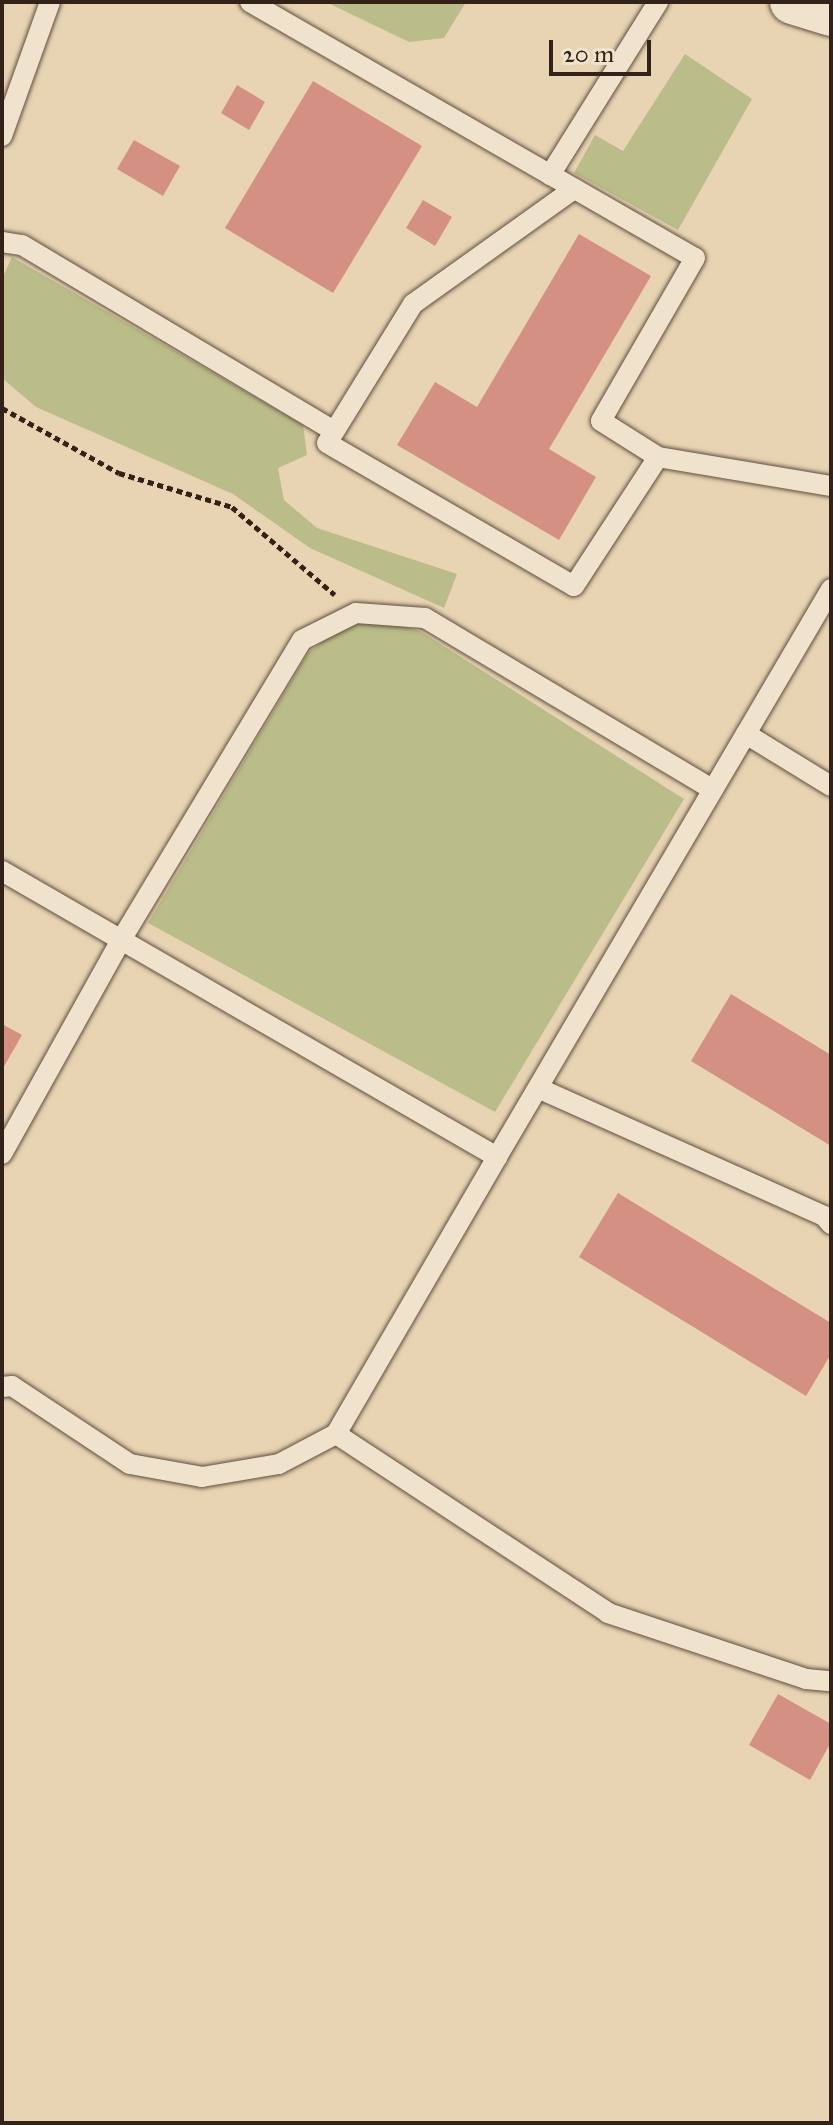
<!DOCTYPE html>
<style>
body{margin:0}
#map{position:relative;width:833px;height:2125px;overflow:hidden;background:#e8d4b3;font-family:"IM FELL Great Primer",serif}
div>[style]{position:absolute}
.green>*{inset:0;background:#babc89}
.building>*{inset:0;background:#d39083}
.path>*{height:5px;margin-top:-2.5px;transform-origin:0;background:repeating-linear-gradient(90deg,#322217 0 6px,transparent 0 10px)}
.roads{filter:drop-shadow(0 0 2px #604e3e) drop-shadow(0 0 2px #604e3e)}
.lane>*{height:20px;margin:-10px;padding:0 10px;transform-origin:10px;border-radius:10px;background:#f0e3ce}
.secondary>*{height:44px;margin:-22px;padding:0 22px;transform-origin:22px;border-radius:22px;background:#f0e3ce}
span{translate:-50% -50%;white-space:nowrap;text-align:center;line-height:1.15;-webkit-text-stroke:6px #f0e3ce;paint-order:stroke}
.frame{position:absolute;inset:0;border:4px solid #322217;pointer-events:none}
.scale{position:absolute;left:549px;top:40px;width:102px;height:36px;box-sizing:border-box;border:4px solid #322217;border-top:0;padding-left:10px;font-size:24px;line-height:28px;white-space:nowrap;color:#322217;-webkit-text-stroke:6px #f0e3ce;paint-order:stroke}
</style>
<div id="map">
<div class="green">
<div style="clip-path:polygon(326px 2px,466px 2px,444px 38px,409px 42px)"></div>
<div style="clip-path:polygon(685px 54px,752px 99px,678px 230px,574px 173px,595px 135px,623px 151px)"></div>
<div style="clip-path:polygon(12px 257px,303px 425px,307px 455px,278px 468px,284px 500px,317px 528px,457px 574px,444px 608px,310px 548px,233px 494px,36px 407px,2px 378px,2px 279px)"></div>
<div style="clip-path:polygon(380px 621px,420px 631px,684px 799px,495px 1112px,148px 923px,308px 653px,342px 627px)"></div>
</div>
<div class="building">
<div style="clip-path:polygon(313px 81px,422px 146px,333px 293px,225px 228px)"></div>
<div style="clip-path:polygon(237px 85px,265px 102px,249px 130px,221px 113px)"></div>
<div style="clip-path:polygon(134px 140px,180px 166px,163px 196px,117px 169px)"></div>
<div style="clip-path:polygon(423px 200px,452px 217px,435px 246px,406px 228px)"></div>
<div style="clip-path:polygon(579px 234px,651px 276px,549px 449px,596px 477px,559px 540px,397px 445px,435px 382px,477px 407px)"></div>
<div style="clip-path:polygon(731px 994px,831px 1055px,831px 1146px,691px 1061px)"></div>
<div style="clip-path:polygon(2px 1024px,22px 1035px,2px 1070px)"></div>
<div style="clip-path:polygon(618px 1193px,831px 1323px,831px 1354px,806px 1396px,579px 1257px)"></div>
<div style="clip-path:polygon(778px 1694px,831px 1724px,831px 1742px,810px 1780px,749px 1745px)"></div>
</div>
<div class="path">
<div style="left:2px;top:408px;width:134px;rotate:29.1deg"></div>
<div style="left:119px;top:473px;width:118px;rotate:16.7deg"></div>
<div style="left:232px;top:507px;width:135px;rotate:40.5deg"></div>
</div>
<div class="roads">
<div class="lane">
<div style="left:250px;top:2px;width:513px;rotate:29.91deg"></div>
<div style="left:695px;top:258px;width:188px;rotate:120deg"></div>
<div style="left:601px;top:421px;width:67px;rotate:32.3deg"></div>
<div style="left:2px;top:136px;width:142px;rotate:-70.3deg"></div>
<div style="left:550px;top:175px;width:204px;rotate:-58deg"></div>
<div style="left:574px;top:189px;width:198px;rotate:144.5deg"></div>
<div style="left:413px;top:304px;width:163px;rotate:121.7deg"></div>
<div style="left:327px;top:443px;width:285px;rotate:30.1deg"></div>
<div style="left:574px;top:586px;width:154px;rotate:-56.9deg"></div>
<div style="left:658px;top:457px;width:175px;rotate:9.5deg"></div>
<div style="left:2px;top:242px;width:20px;rotate:9deg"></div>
<div style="left:22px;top:245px;width:363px;rotate:30.8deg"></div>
<div style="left:746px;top:734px;width:100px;rotate:31.5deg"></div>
<div style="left:2px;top:871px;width:572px;rotate:30.02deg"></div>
<div style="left:497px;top:1157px;width:659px;rotate:-59.54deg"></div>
<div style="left:538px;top:1088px;width:313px;rotate:24.1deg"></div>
<div style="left:824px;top:1216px;width:11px;rotate:49deg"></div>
<div style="left:2px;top:1154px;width:245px;rotate:-60.9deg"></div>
<div style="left:121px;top:940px;width:350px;rotate:-58.9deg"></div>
<div style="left:302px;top:640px;width:60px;rotate:-26.6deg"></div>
<div style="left:356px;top:613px;width:69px;rotate:4.1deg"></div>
<div style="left:425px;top:618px;width:335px;rotate:30.8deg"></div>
<div style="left:2px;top:1387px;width:10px;rotate:-6deg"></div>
<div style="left:12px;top:1386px;width:141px;rotate:33.5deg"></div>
<div style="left:130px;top:1464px;width:73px;rotate:10.2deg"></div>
<div style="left:202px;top:1477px;width:78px;rotate:-9.6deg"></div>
<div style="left:279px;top:1464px;width:64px;rotate:-27.8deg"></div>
<div style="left:336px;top:1434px;width:320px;rotate:-59.8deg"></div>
<div style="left:336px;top:1434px;width:326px;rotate:33.3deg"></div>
<div style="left:608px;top:1613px;width:209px;rotate:18.4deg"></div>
<div style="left:806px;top:1679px;width:25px;rotate:5deg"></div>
</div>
<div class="secondary">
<div style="left:792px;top:2px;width:41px;rotate:17.1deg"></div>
</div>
</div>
<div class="frame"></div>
<div class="scale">20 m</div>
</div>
